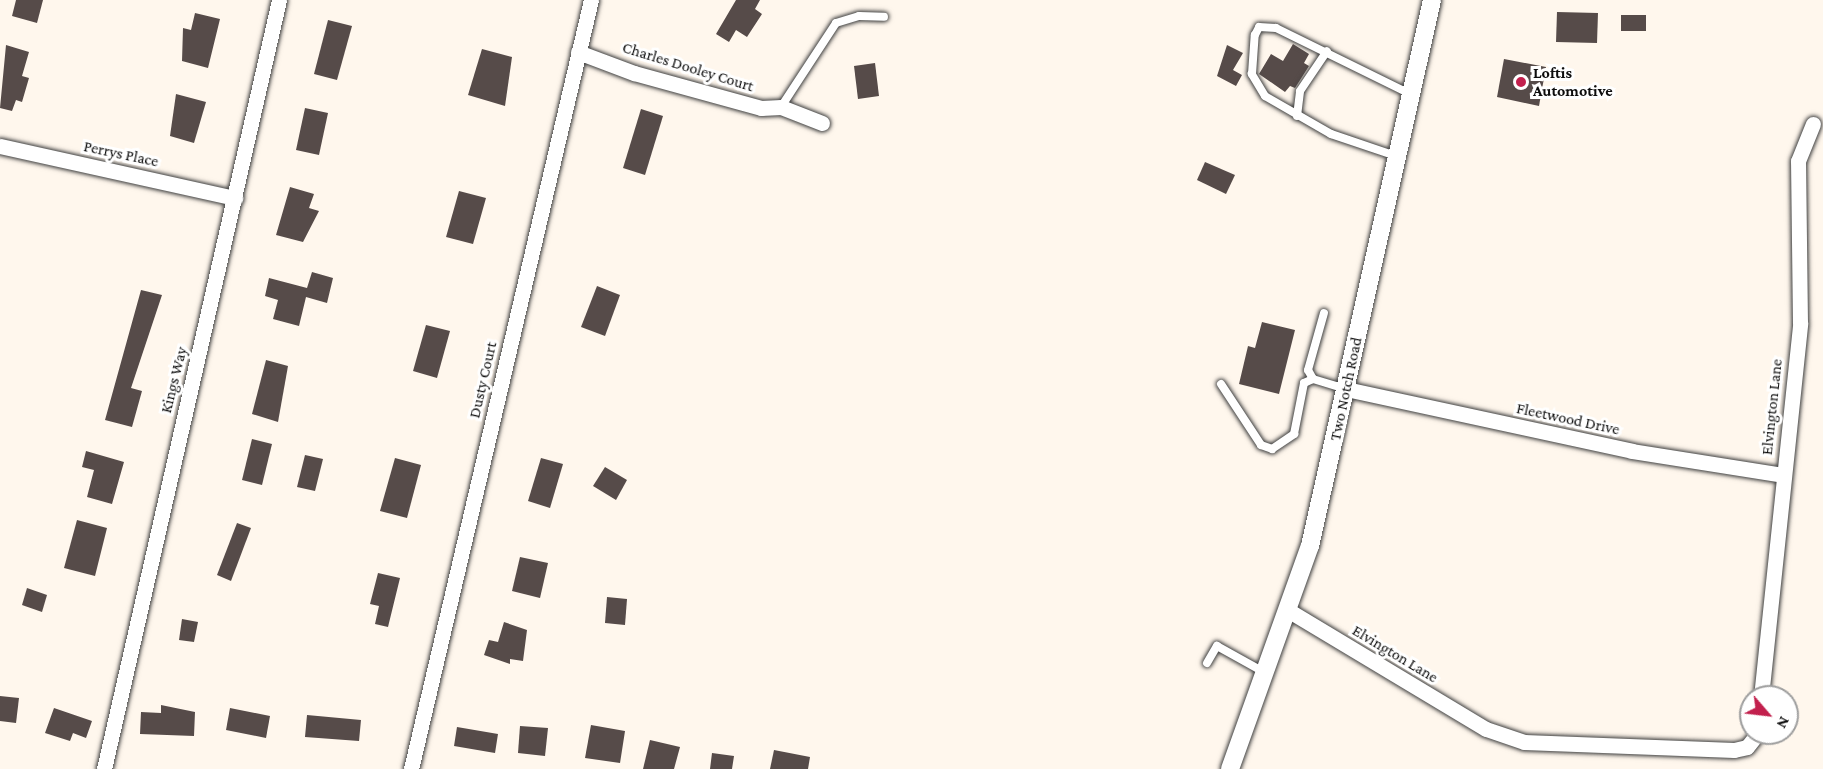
<!DOCTYPE html>
<style>
body{margin:0}
#map{position:relative;width:1823px;height:769px;overflow:hidden;background:#fff7ed;font-family:"Crimson Pro",serif}
div>[style]{position:absolute}
.building>*{inset:0;background:#564b49}
.roads{filter:drop-shadow(0 0 2px #404040) drop-shadow(0 0 2px #404040)}
.service>*{height:8px;margin:-4px;padding:0 4px;transform-origin:4px;border-radius:4px;background:#fff}
.minor>*{height:15px;margin:-7.5px;padding:0 7.5px;transform-origin:7.5px;border-radius:7.5px;background:#fff}
.tertiary>*{height:18px;margin:-9px;padding:0 9px;transform-origin:9px;border-radius:9px;background:#fff}
.dots>*{width:16px;height:16px;translate:-50% -50%;box-sizing:border-box;border:3px solid #fff;border-radius:50%}
span{translate:-50% -50%;white-space:nowrap;text-align:center;line-height:1.15;-webkit-text-stroke:6px #fff;paint-order:stroke}
.street-label{font-size:16px;color:#0d0d0d}
.poi-label{font-size:16px;color:#0d0d0d;font-weight:700}
.left{translate:0 -50%;text-align:left}
.north{position:absolute;left:1739px;top:685px;width:60px;height:60px;box-sizing:border-box;background:#fff;border:2px solid #9e9e9e;border-radius:50%;rotate:118deg;font-size:16px;font-weight:700;line-height:24px;text-align:center;color:#0d0d0d}
.north::after{content:'';display:block;margin:auto;width:21px;height:27px;background:#c2204d;clip-path:polygon(50% 0,100% 100%,50% 72%,0 100%)}
</style>
<div id="map">
<div class="building">
<div style="clip-path:polygon(16px 0,43px 0,37px 23px,12px 16px)"></div>
<div style="clip-path:polygon(736px 0,760px 0,755px 9px,762px 14px,747px 37px,736px 30px,729px 42px,716px 34px)"></div>
<div style="clip-path:polygon(1557px 12px,1598px 13px,1597px 43px,1556px 42px)"></div>
<div style="clip-path:polygon(195px 13px,220px 19px,208px 68px,182px 61px,183px 28px,191px 30px)"></div>
<div style="clip-path:polygon(1621px 15px,1646px 15px,1646px 31px,1621px 31px)"></div>
<div style="clip-path:polygon(328px 20px,352px 26px,337px 80px,314px 74px)"></div>
<div style="clip-path:polygon(1293px 44px,1309px 54px,1304px 63px,1309px 66px,1295px 88px,1290px 86px,1285px 92px,1259px 74px,1271px 54px,1283px 61px)"></div>
<div style="clip-path:polygon(6px 45px,29px 52px,22px 76px,29px 78px,22px 102px,16px 100px,12px 111px,0 108px)"></div>
<div style="clip-path:polygon(1227px 45px,1243px 53px,1233px 70px,1242px 75px,1236px 86px,1217px 76px)"></div>
<div style="clip-path:polygon(482px 49px,512px 57px,505px 106px,468px 95px)"></div>
<div style="clip-path:polygon(1504px 59px,1546px 67px,1539px 106px,1497px 97px)"></div>
<div style="clip-path:polygon(875px 63px,879px 96px,858px 99px,854px 66px)"></div>
<div style="clip-path:polygon(176px 94px,206px 102px,194px 143px,170px 136px)"></div>
<div style="clip-path:polygon(305px 108px,328px 113px,319px 155px,296px 150px)"></div>
<div style="clip-path:polygon(641px 109px,663px 116px,645px 175px,623px 168px)"></div>
<div style="clip-path:polygon(1205px 162px,1235px 175px,1226px 194px,1197px 180px)"></div>
<div style="clip-path:polygon(290px 187px,314px 194px,309px 208px,319px 211px,303px 242px,276px 235px)"></div>
<div style="clip-path:polygon(459px 191px,486px 198px,473px 244px,446px 237px)"></div>
<div style="clip-path:polygon(312px 272px,333px 278px,327px 303px,306px 297px,299px 326px,273px 319px,278px 300px,265px 296px,269px 278px,307px 288px)"></div>
<div style="clip-path:polygon(597px 286px,620px 295px,605px 336px,581px 327px)"></div>
<div style="clip-path:polygon(141px 290px,162px 295px,131px 388px,142px 391px,132px 427px,105px 420px)"></div>
<div style="clip-path:polygon(1262px 322px,1295px 330px,1279px 394px,1239px 384px,1248px 346px,1255px 348px)"></div>
<div style="clip-path:polygon(426px 325px,450px 331px,437px 378px,413px 371px)"></div>
<div style="clip-path:polygon(266px 360px,288px 366px,278px 422px,252px 414px)"></div>
<div style="clip-path:polygon(252px 439px,272px 444px,262px 485px,242px 480px)"></div>
<div style="clip-path:polygon(86px 451px,124px 462px,112px 504px,87px 497px,94px 470px,82px 467px)"></div>
<div style="clip-path:polygon(305px 455px,323px 459px,315px 491px,297px 487px)"></div>
<div style="clip-path:polygon(395px 458px,421px 465px,407px 518px,380px 511px)"></div>
<div style="clip-path:polygon(541px 458px,563px 464px,550px 508px,528px 501px)"></div>
<div style="clip-path:polygon(605px 467px,627px 480px,616px 500px,593px 486px)"></div>
<div style="clip-path:polygon(77px 520px,107px 528px,95px 576px,64px 568px)"></div>
<div style="clip-path:polygon(237px 523px,251px 528px,231px 581px,217px 575px)"></div>
<div style="clip-path:polygon(520px 557px,548px 563px,540px 598px,512px 591px)"></div>
<div style="clip-path:polygon(378px 573px,400px 578px,388px 627px,375px 624px,379px 606px,370px 604px)"></div>
<div style="clip-path:polygon(27px 588px,47px 595px,42px 612px,22px 605px)"></div>
<div style="clip-path:polygon(607px 597px,627px 599px,625px 625px,605px 623px)"></div>
<div style="clip-path:polygon(182px 619px,198px 622px,194px 642px,179px 640px)"></div>
<div style="clip-path:polygon(504px 622px,527px 630px,523px 661px,510px 659px,510px 664px,484px 655px,489px 640px,498px 642px)"></div>
<div style="clip-path:polygon(0 696px,19px 698px,16px 723px,0 721px)"></div>
<div style="clip-path:polygon(161px 705px,195px 712px,194px 736px,140px 734px,141px 712px,161px 713px)"></div>
<div style="clip-path:polygon(54px 708px,92px 721px,86px 738px,73px 733px,70px 741px,45px 733px)"></div>
<div style="clip-path:polygon(230px 708px,270px 716px,266px 738px,226px 730px)"></div>
<div style="clip-path:polygon(307px 715px,361px 720px,359px 741px,305px 737px)"></div>
<div style="clip-path:polygon(591px 725px,625px 731px,620px 763px,585px 758px)"></div>
<div style="clip-path:polygon(520px 726px,548px 728px,545px 756px,518px 753px)"></div>
<div style="clip-path:polygon(457px 727px,498px 734px,495px 753px,454px 746px)"></div>
<div style="clip-path:polygon(650px 740px,680px 747px,674px 769px,643px 769px)"></div>
<div style="clip-path:polygon(774px 750px,810px 757px,808px 769px,770px 769px)"></div>
<div style="clip-path:polygon(712px 753px,734px 756px,732px 769px,710px 769px)"></div>
</div>
<div class="roads">
<div class="service">
<div style="left:781px;top:107px;width:100px;rotate:-56.8deg"></div>
<div style="left:836px;top:23px;width:24px;rotate:-17deg"></div>
<div style="left:859px;top:16px;width:25px;rotate:2deg"></div>
<div style="left:1297px;top:116px;width:25px;rotate:-83deg"></div>
<div style="left:1300px;top:91px;width:48px;rotate:-56deg"></div>
<div style="left:1396px;top:156px;width:69px;rotate:-161.3deg"></div>
<div style="left:1331px;top:134px;width:76px;rotate:-150.1deg"></div>
<div style="left:1265px;top:96px;width:26px;rotate:-121deg"></div>
<div style="left:1252px;top:74px;width:39px;rotate:-86deg"></div>
<div style="left:1255px;top:35px;width:9px;rotate:-63deg"></div>
<div style="left:1259px;top:27px;width:17px;rotate:3deg"></div>
<div style="left:1276px;top:28px;width:149px;rotate:26.2deg"></div>
<div style="left:1313px;top:379px;width:10px;rotate:-119deg"></div>
<div style="left:1308px;top:370px;width:59px;rotate:-74.3deg"></div>
<div style="left:1221px;top:384px;width:73px;rotate:56.7deg"></div>
<div style="left:1261px;top:445px;width:12px;rotate:20deg"></div>
<div style="left:1272px;top:449px;width:27px;rotate:-34deg"></div>
<div style="left:1294px;top:434px;width:52px;rotate:-78.9deg"></div>
<div style="left:1304px;top:383px;width:10px;rotate:-24deg"></div>
<div style="left:1313px;top:379px;width:34px;rotate:17deg"></div>
<div style="left:1207px;top:663px;width:20px;rotate:-60deg"></div>
<div style="left:1217px;top:646px;width:54px;rotate:29deg"></div>
</div>
<div class="minor">
<div style="left:578px;top:52px;width:60px;rotate:20.6deg"></div>
<div style="left:634px;top:73px;width:132px;rotate:15.4deg"></div>
<div style="left:761px;top:108px;width:20px;rotate:-3deg"></div>
<div style="left:781px;top:107px;width:44px;rotate:21.3deg"></div>
<div style="left:0;top:146px;width:241px;rotate:12.5deg"></div>
<div style="left:1346px;top:389px;width:293px;rotate:12.2deg"></div>
<div style="left:1632px;top:451px;width:153px;rotate:9deg"></div>
<div style="left:1291px;top:612px;width:227px;rotate:31deg"></div>
<div style="left:1486px;top:729px;width:40px;rotate:18.9deg"></div>
<div style="left:1524px;top:742px;width:210px;rotate:2.2deg"></div>
<div style="left:1734px;top:750px;width:13px;rotate:-13deg"></div>
<div style="left:1747px;top:747px;width:18px;rotate:-52deg"></div>
<div style="left:1761px;top:697px;width:376px;rotate:-84deg"></div>
<div style="left:1800px;top:323px;width:162px;rotate:-90.7deg"></div>
<div style="left:1798px;top:161px;width:40px;rotate:-68deg"></div>
<div style="left:104px;top:769px;width:789px;rotate:-77.18deg"></div>
<div style="left:411px;top:769px;width:790px;rotate:-76.83deg"></div>
</div>
<div class="tertiary">
<div style="left:1230px;top:769px;width:237px;rotate:-70.3deg"></div>
<div style="left:1310px;top:546px;width:559px;rotate:-77.4deg"></div>
</div>
</div>
<div class="dots">
<div style="left:1521px;top:82px;background:#c2204d"></div>
</div>
<div class="street-label">
<span style="left:688px;top:67px;rotate:17deg">Charles Dooley Court</span>
<span style="left:121px;top:154px;rotate:12deg">Perrys Place</span>
<span style="left:174px;top:380px;rotate:-76deg">Kings Way</span>
<span style="left:483px;top:380px;rotate:-77deg">Dusty Court</span>
<span style="left:1346px;top:389px;rotate:-78deg">Two Notch Road</span>
<span style="left:1772px;top:407px;rotate:-84deg">Elvington Lane</span>
<span style="left:1568px;top:419px;rotate:12deg">Fleetwood Drive</span>
<span style="left:1395px;top:654px;rotate:31deg">Elvington Lane</span>
</div>
<div class="poi-label">
<span class="left" style="left:1533px;top:82px">Loftis<br>Automotive</span>
</div>
<div class="north">N</div>
</div>
